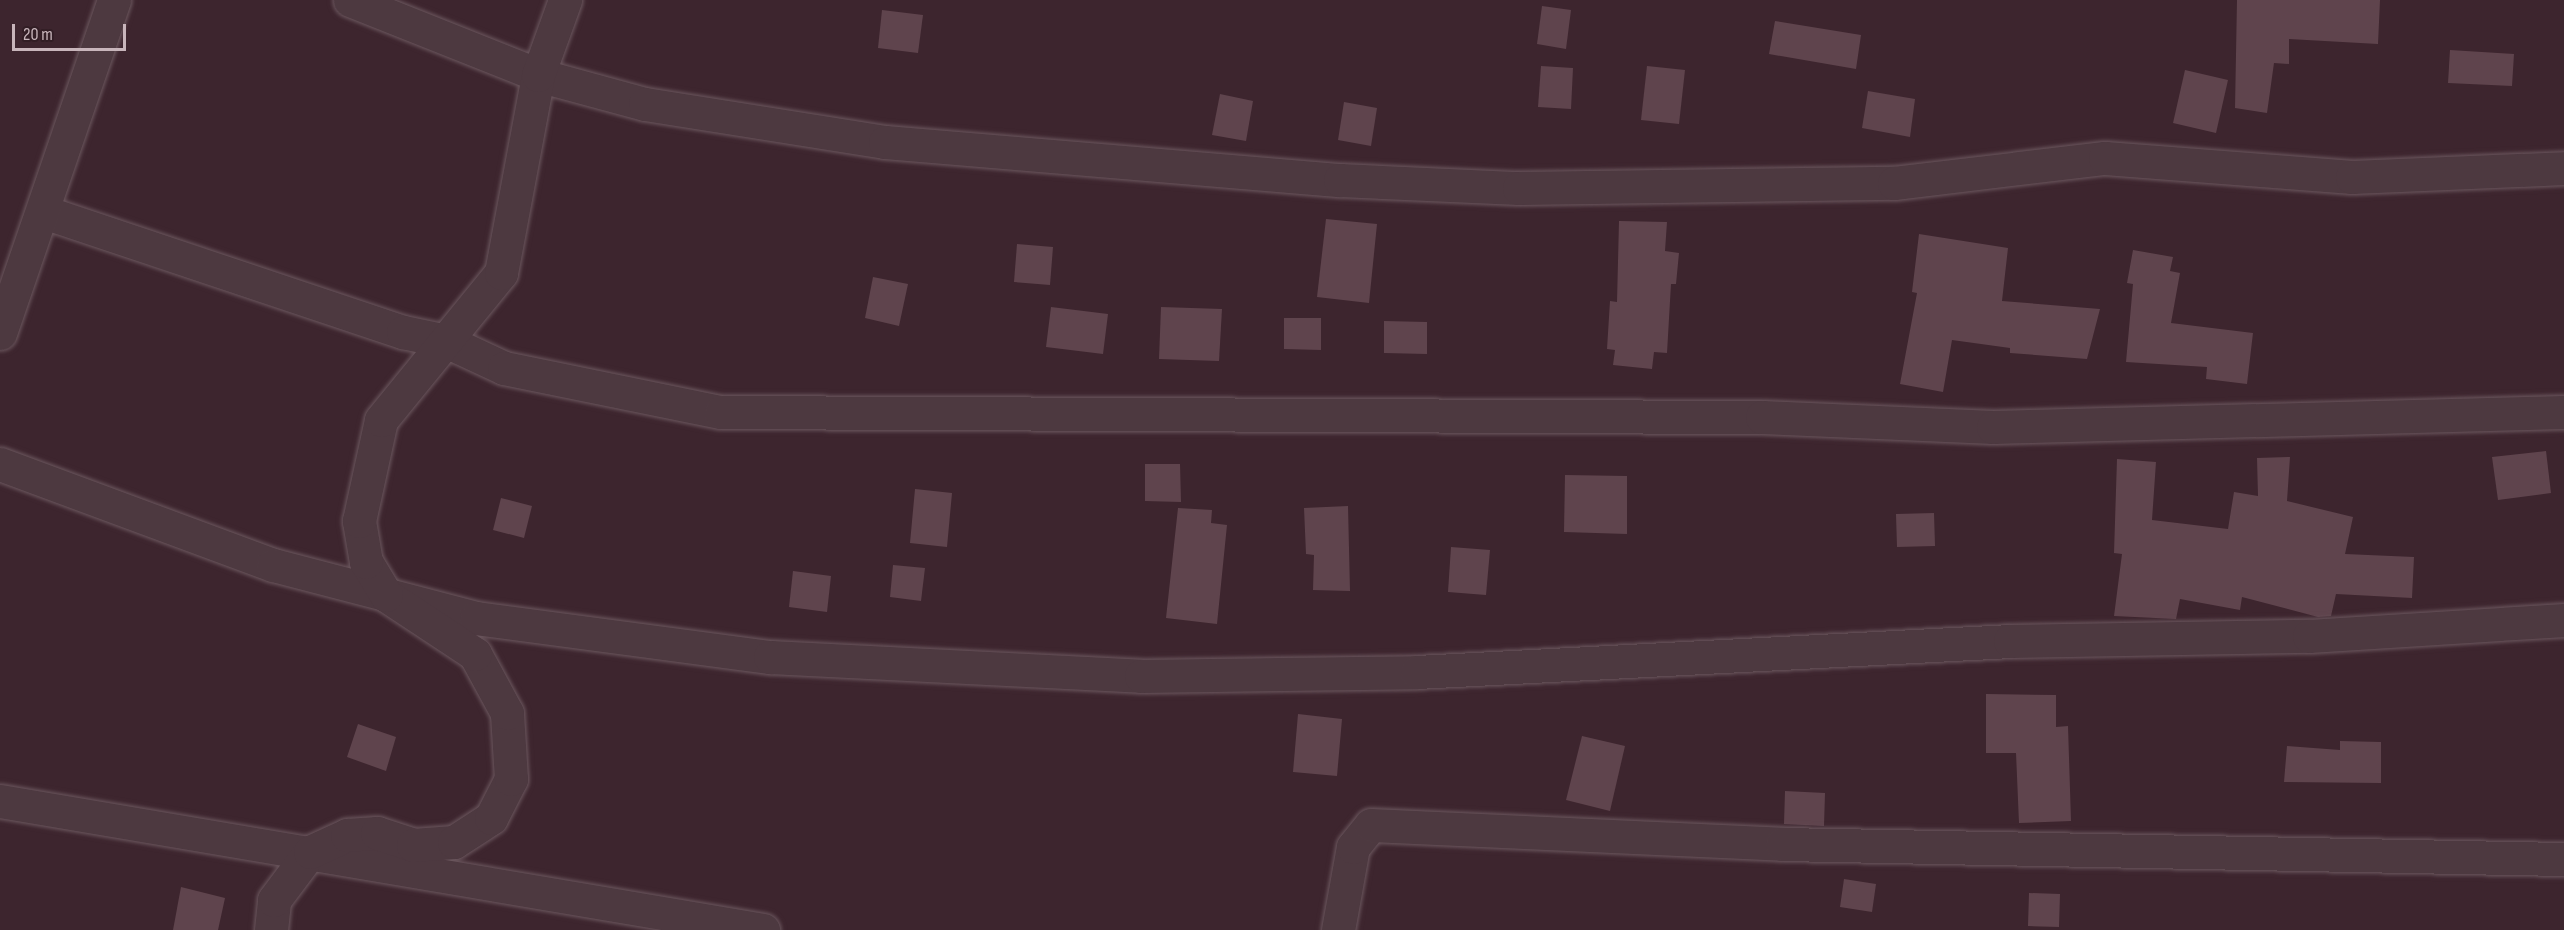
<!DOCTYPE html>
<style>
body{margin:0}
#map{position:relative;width:2564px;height:930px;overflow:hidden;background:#3d252e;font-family:"Sofia Sans Condensed",sans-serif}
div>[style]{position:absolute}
.building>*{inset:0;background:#5f444d}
.roads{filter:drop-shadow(0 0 2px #6b575e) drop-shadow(0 0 2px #6b575e)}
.street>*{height:33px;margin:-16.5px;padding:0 16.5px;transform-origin:16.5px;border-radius:16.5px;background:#4d3940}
span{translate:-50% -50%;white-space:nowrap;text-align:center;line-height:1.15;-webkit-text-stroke:4.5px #321e25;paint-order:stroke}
.scale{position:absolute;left:12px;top:24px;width:114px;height:27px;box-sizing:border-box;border:3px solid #c8b5bb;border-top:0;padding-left:8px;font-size:18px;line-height:21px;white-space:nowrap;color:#c8b5bb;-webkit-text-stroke:4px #321e25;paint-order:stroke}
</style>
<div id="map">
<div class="building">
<div style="clip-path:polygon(2237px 0,2380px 0,2378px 44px,2289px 39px,2289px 64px,2274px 63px,2267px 113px,2235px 108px)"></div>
<div style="clip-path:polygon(1542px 6px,1571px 10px,1566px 49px,1537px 44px)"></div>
<div style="clip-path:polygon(882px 10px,923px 15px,918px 53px,878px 48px)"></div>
<div style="clip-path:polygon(1775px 21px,1861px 35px,1856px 69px,1769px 54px)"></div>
<div style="clip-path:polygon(2450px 50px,2514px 54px,2512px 86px,2448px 83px)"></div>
<div style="clip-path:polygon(1541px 66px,1573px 68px,1571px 109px,1538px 107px)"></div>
<div style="clip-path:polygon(1647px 66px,1685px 70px,1679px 124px,1641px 120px)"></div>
<div style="clip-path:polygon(2185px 70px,2228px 80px,2216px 133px,2173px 123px)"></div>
<div style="clip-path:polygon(1868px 91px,1915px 99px,1910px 137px,1862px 128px)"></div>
<div style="clip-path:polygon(1220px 94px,1253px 101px,1246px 141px,1212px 135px)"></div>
<div style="clip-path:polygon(1344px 102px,1377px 108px,1371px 146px,1338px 140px)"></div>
<div style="clip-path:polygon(1326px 219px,1377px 224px,1369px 303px,1317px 297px)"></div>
<div style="clip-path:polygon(1619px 221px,1667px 222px,1665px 251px,1679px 253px,1676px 284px,1671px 284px,1667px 353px,1654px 352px,1652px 369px,1613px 365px,1615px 350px,1607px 349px,1610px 301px,1617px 302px)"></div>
<div style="clip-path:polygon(1919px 234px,2008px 248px,2002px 301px,2100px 309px,2087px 359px,2010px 353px,2010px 348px,1952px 340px,1943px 392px,1900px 384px,1917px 293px,1912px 292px)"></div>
<div style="clip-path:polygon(1017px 244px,1053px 247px,1050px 285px,1014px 282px)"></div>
<div style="clip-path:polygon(2133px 250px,2173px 257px,2170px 271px,2180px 273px,2171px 323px,2253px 333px,2247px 384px,2206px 379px,2207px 367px,2126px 362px,2133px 284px,2127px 283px)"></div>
<div style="clip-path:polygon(873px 277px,908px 284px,899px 326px,865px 318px)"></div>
<div style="clip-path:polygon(1051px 307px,1108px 314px,1103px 354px,1046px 347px)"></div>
<div style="clip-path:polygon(1161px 307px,1222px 309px,1219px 361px,1159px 359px)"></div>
<div style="clip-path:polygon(1284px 318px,1321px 318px,1321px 350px,1284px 349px)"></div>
<div style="clip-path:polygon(1384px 321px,1427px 322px,1427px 354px,1384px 353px)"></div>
<div style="clip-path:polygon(2546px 451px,2551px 493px,2498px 500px,2492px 457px)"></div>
<div style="clip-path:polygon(2290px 457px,2287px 501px,2353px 517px,2345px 554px,2414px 557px,2412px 598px,2336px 594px,2331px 616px,2318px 617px,2242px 597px,2240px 610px,2180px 599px,2176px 619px,2114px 616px,2122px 554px,2114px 553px,2117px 459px,2156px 462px,2152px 520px,2228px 529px,2234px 492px,2258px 496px,2257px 458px)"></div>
<div style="clip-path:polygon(1145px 464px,1180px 464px,1181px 502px,1145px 501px)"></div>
<div style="clip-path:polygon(1565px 475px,1627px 476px,1627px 534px,1564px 532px)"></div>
<div style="clip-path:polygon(915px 489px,952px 493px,947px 547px,910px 543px)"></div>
<div style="clip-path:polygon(501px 498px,532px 506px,524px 538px,493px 530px)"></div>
<div style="clip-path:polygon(1348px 506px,1350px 591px,1313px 590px,1314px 555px,1306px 554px,1304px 508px)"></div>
<div style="clip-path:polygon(1178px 508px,1212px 510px,1211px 523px,1227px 525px,1217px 624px,1166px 618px)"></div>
<div style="clip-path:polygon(1934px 513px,1935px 546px,1897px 547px,1896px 514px)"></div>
<div style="clip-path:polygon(1451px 547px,1490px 550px,1486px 595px,1448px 592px)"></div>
<div style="clip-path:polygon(893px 565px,925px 568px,921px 601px,890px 597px)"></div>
<div style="clip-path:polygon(793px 571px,831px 576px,827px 612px,789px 607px)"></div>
<div style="clip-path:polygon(1986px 694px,2056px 695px,2056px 727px,2068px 726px,2071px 821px,2019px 823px,2016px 753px,1986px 753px)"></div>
<div style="clip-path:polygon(1298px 714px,1342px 719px,1337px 776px,1293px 772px)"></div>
<div style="clip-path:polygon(358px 724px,396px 737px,386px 771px,347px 757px)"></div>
<div style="clip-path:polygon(1582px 736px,1625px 746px,1610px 811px,1566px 800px)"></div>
<div style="clip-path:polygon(2340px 741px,2381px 742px,2381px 783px,2284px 782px,2287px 746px,2340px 750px)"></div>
<div style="clip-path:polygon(1785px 791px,1825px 793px,1824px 826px,1784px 824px)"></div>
<div style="clip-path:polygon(1844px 879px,1876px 884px,1872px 912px,1840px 907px)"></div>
<div style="clip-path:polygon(181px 887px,225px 898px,218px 930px,173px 930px)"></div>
<div style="clip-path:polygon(2029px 893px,2060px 894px,2059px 927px,2028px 926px)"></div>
</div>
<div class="roads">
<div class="street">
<div style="left:350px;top:0;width:202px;rotate:21.7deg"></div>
<div style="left:538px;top:75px;width:111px;rotate:15.2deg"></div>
<div style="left:645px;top:104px;width:243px;rotate:9deg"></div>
<div style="left:885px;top:142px;width:457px;rotate:4.8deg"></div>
<div style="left:1340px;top:180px;width:179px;rotate:2.6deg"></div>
<div style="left:1519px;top:188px;width:375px;rotate:-0.8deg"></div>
<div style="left:1894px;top:183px;width:212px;rotate:-6.8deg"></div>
<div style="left:2105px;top:158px;width:248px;rotate:4.4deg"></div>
<div style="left:2352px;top:177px;width:212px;rotate:-2.4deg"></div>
<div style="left:44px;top:212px;width:379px;rotate:18.5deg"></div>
<div style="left:403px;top:332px;width:44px;rotate:11.8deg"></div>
<div style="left:446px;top:341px;width:64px;rotate:25deg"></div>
<div style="left:504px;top:368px;width:221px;rotate:11.5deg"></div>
<div style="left:721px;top:412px;width:1041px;rotate:0.28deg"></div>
<div style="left:1762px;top:417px;width:231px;rotate:2.5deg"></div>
<div style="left:1993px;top:427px;width:571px;rotate:-1.5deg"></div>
<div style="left:0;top:333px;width:352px;rotate:-71.1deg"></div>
<div style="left:0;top:464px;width:291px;rotate:20.3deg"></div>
<div style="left:273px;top:565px;width:210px;rotate:14.6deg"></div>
<div style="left:476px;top:618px;width:297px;rotate:7.6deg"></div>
<div style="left:770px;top:657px;width:371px;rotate:2.9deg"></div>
<div style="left:1141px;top:676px;width:276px;rotate:-0.8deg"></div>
<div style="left:1417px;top:672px;width:594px;rotate:-2.99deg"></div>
<div style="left:2010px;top:641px;width:299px;rotate:-1deg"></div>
<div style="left:2309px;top:636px;width:256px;rotate:-3.6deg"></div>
<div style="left:0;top:801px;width:774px;rotate:9.6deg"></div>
<div style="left:271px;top:930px;width:30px;rotate:-84deg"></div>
<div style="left:274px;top:900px;width:60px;rotate:-53.1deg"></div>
<div style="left:310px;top:852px;width:41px;rotate:-24.7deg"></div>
<div style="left:347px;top:835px;width:30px;rotate:-4deg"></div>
<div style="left:377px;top:833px;width:38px;rotate:18deg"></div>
<div style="left:413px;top:845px;width:41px;rotate:-4.2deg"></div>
<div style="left:454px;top:842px;width:44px;rotate:-33deg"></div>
<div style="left:491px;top:818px;width:44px;rotate:-62.9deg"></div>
<div style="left:511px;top:779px;width:66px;rotate:-93.5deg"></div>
<div style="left:507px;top:713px;width:67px;rotate:-118.5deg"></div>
<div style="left:475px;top:654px;width:107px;rotate:-146.5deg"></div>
<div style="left:386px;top:595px;width:39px;rotate:-121deg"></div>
<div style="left:366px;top:562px;width:42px;rotate:-99.7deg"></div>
<div style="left:359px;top:521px;width:103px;rotate:-77.7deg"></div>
<div style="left:381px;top:420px;width:190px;rotate:-50.8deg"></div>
<div style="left:501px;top:273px;width:201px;rotate:-79.4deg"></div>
<div style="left:538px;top:75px;width:80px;rotate:-70.2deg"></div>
<div style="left:1338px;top:930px;width:84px;rotate:-79.8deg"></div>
<div style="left:1353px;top:847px;width:28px;rotate:-51deg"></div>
<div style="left:1371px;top:825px;width:411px;rotate:2.6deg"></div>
<div style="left:1782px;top:844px;width:782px;rotate:1.1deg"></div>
</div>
</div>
<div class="scale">20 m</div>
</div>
